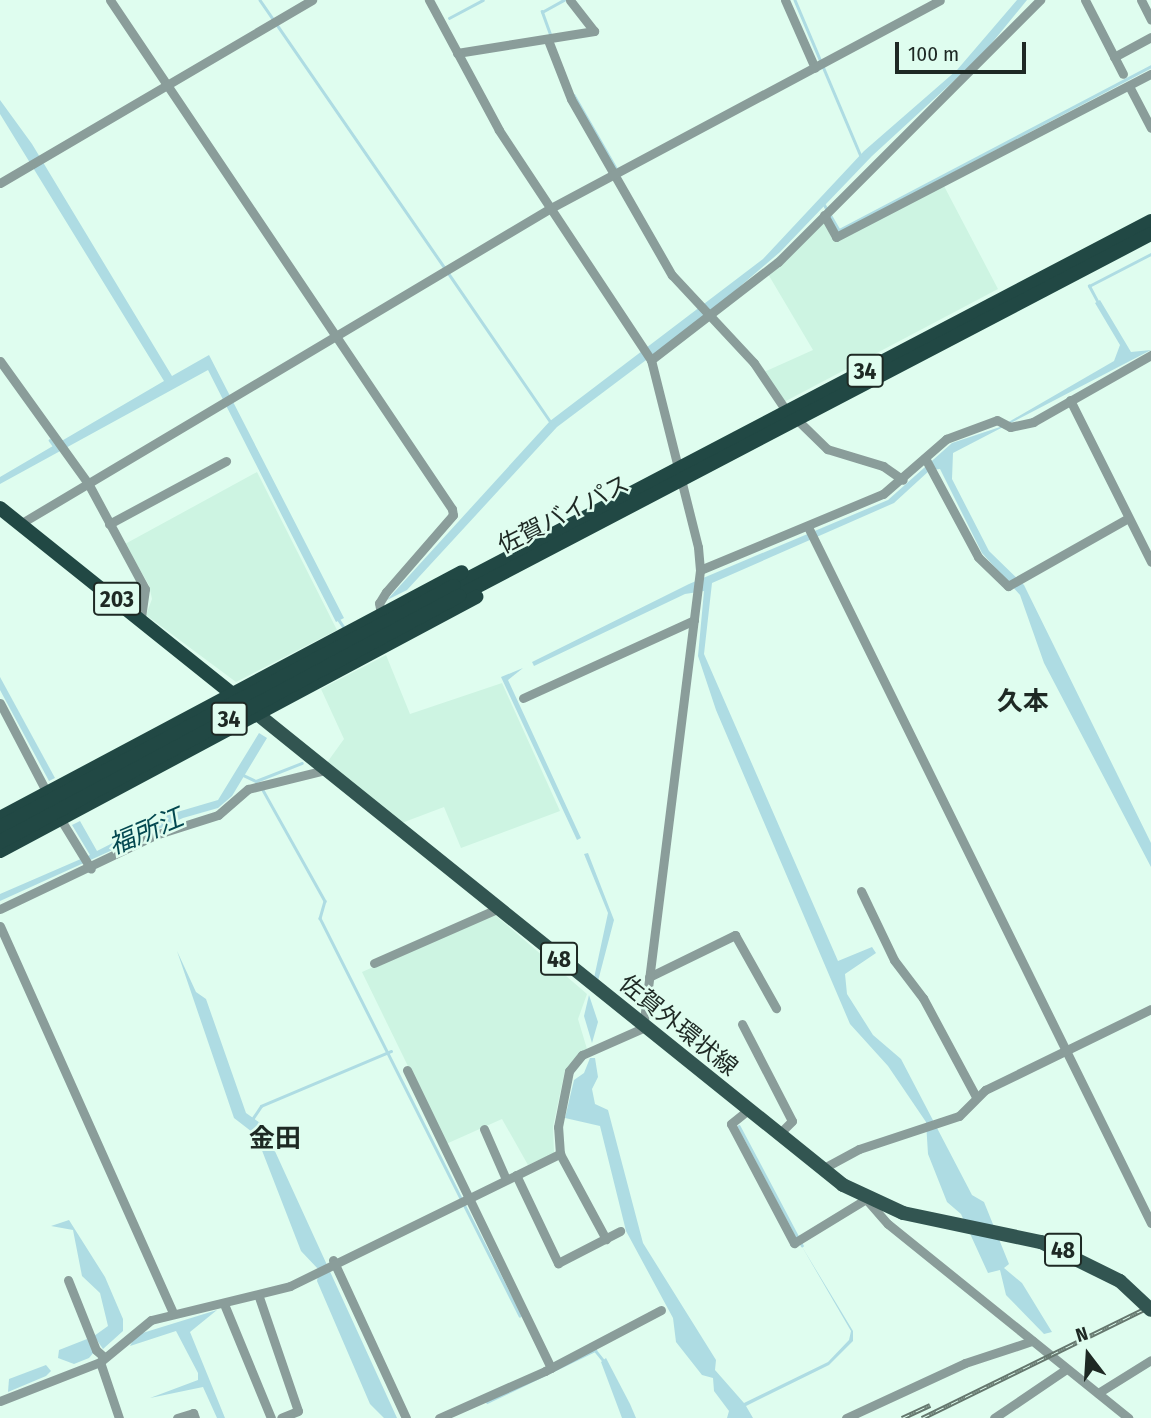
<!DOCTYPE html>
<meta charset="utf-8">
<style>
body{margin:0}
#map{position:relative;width:1151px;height:1418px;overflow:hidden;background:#dffdef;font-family:"Fira Sans Condensed","Noto Sans JP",sans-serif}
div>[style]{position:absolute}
.built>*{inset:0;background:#cdf4e2}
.water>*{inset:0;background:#aedce3}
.stream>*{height:2.5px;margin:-1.25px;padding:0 1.25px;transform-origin:1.25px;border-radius:1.25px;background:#aedce3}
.minor>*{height:9px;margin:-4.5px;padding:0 4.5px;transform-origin:4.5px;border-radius:4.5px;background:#8a9d9a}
.primary>*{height:14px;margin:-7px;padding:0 7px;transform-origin:7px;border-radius:7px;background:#325551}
.trunk>*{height:14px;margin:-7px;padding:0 7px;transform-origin:7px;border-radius:7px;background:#214844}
.rail>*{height:5px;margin-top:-2.5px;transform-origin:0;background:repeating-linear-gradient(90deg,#dffdef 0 8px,#65776e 0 16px);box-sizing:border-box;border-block:2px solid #65776e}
.primary-bridge>*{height:14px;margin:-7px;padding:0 7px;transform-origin:7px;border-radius:7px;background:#325551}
.trunk-bridge>*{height:14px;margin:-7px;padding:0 7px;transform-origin:7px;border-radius:7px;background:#214844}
span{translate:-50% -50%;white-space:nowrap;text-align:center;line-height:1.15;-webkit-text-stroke:5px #dffdef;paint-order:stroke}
.shield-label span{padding:2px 5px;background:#dffdef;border:2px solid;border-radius:5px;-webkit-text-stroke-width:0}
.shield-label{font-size:23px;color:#1e2924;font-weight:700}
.street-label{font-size:24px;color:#1e2924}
.neighbourhood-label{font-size:26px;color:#1e2924;font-weight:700}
.water-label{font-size:26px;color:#034850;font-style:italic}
.north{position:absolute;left:1053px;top:1320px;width:70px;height:70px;-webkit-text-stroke:5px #dffdef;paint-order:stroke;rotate:343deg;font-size:19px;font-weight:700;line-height:28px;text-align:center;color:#1e2924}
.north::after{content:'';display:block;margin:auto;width:24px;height:32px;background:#1e2924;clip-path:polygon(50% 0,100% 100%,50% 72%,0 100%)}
.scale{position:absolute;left:895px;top:42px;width:131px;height:32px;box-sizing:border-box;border:4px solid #1e2924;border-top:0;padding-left:9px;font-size:21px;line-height:24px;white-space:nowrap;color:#1e2924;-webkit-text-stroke:5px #dffdef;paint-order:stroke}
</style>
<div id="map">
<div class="built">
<div style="clip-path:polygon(944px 186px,998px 289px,784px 402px,764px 372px,813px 350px,768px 274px,824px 220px,835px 240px)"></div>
<div style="clip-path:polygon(257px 472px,337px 630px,236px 682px,146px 615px,152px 599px,149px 585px,125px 544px)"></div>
<div style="clip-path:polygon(386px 655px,410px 714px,502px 683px,560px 811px,461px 848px,444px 807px,399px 824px,326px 764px,344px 739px,321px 689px)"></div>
<div style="clip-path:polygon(494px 914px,587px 994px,578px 1019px,587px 1049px,565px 1070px,553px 1127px,554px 1153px,528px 1165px,502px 1119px,446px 1144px,362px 972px)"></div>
</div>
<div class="water">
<div style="clip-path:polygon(1017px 0,1027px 0,982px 55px,872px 156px,780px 252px,714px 309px,557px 427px,407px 590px,387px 600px,550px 421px,763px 259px,864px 151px,957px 70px)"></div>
<div style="clip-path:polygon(0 100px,32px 144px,172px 376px,209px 355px,344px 618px,336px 622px,208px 370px,0 484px,0 477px,164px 381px,0 114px)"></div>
<div style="clip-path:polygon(1100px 300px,1131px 352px,1151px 350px,953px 453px,952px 479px,989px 551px,1024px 585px,1151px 843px,1151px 867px,1044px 663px,1020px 595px,982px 553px,940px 469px,930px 470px,894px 503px,712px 583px,704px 654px,838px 961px,872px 947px,876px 953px,845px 974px,847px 994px,873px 1035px,901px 1059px,972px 1195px,984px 1202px,1009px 1264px,1004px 1268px,1022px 1283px,1052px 1332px,1044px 1334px,1006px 1295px,1000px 1270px,988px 1273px,961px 1214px,947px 1202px,928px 1154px,926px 1122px,888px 1066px,850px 1024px,716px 710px,698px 656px,704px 591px,685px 594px,534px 666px,532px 662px,689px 584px,888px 500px,952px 443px,1000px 427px,1114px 361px,1120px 345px,1095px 303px)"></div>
<div style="clip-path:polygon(523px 668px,508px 680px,581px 838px,577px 840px,501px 677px)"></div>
<div style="clip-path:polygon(0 677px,55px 778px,49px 781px,0 690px)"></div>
<div style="clip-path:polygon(259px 733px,267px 738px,232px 796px,218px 808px,183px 818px,0 901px,0 894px,90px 855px,72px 825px,80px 821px,97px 851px,167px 815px,218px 800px)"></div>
<div style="clip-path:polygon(588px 853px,614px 920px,598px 981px,594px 978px,608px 913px,584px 854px)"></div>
<div style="clip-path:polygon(177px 951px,196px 992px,206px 999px,246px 1113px,263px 1125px,397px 1418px,384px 1418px,370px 1404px,317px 1281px,319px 1270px,301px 1251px,256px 1135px,234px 1118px)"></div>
<div style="clip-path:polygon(589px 995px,598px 1022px,592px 1043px,584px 1016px)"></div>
<div style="clip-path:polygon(590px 1058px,595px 1058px,598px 1077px,592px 1089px,595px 1104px,608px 1110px,643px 1243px,716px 1360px,715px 1370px,744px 1403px,828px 1362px,849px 1340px,851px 1331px,801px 1245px,853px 1331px,853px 1341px,829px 1365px,746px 1406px,753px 1418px,727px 1418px,729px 1411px,714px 1391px,713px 1378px,702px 1375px,676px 1342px,673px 1318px,626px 1231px,600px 1126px,565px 1118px,574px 1080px,584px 1073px)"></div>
<div style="clip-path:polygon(69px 1220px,105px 1277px,123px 1319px,123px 1331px,103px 1349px,94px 1336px,108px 1326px,100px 1293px,82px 1276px,73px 1230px,51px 1226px)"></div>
<div style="clip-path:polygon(217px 1310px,190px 1332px,225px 1418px,217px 1418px,203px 1387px,150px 1398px,198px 1380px,198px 1373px,176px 1331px,130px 1346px,136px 1335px)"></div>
<div style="clip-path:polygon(87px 1339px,94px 1352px,89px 1358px,74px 1364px,58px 1358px,59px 1350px)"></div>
<div style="clip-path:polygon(606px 1358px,630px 1404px,636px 1418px,622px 1418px,601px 1362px)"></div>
<div style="clip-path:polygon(46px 1365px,51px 1371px,46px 1376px,8px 1392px,9px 1379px)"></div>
</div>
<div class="stream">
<div style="left:260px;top:0;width:326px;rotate:55.4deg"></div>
<div style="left:795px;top:0;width:169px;rotate:67.1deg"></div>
<div style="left:449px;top:18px;width:38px;rotate:-28deg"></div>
<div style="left:551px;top:37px;width:27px;rotate:-110deg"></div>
<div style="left:542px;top:12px;width:25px;rotate:-29deg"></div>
<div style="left:574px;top:95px;width:84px;rotate:60.1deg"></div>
<div style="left:824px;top:204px;width:30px;rotate:60deg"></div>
<div style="left:839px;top:230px;width:352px;rotate:-27.7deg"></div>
<div style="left:449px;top:274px;width:178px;rotate:55.5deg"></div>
<div style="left:1097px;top:301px;width:17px;rotate:-118deg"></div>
<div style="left:1089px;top:286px;width:70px;rotate:-27.3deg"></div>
<div style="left:50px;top:440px;width:9px;rotate:54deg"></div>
<div style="left:339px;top:620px;width:7px;rotate:56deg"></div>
<div style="left:243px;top:775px;width:14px;rotate:25deg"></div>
<div style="left:256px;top:781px;width:49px;rotate:-21.4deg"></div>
<div style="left:263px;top:790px;width:127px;rotate:60.8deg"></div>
<div style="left:325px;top:901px;width:18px;rotate:106deg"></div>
<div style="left:320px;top:918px;width:445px;rotate:63.3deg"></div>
<div style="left:253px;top:1118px;width:14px;rotate:-56deg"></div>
<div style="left:261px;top:1106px;width:141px;rotate:-22.9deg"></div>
<div style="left:739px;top:1126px;width:135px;rotate:62.1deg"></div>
<div style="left:487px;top:1402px;width:120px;rotate:-25.7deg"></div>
<div style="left:595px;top:1350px;width:13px;rotate:51deg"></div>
</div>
<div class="minor">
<div style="left:110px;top:0;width:613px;rotate:56.1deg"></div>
<div style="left:452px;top:509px;width:6px;rotate:81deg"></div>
<div style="left:453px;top:515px;width:102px;rotate:131deg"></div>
<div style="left:386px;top:592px;width:13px;rotate:122deg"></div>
<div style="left:379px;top:603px;width:10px;rotate:79deg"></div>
<div style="left:785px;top:0;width:74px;rotate:66.2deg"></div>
<div style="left:1085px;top:0;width:83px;rotate:62.8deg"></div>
<div style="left:1141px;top:0;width:22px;rotate:63deg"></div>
<div style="left:548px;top:40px;width:63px;rotate:68.7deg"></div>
<div style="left:571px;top:99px;width:203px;rotate:60.2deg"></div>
<div style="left:672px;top:275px;width:120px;rotate:47deg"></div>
<div style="left:754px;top:363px;width:52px;rotate:56deg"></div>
<div style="left:783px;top:406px;width:62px;rotate:44.3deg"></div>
<div style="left:827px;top:449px;width:59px;rotate:16.9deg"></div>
<div style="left:883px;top:466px;width:24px;rotate:35deg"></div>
<div style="left:457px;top:53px;width:139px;rotate:-9.1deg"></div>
<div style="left:594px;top:31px;width:39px;rotate:-128deg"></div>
<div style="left:1114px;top:57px;width:42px;rotate:-28.4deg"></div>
<div style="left:1129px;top:86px;width:47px;rotate:62.4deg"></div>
<div style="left:0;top:183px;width:362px;rotate:-30.4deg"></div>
<div style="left:824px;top:215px;width:25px;rotate:61deg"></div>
<div style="left:836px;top:237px;width:355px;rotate:-27.4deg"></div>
<div style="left:651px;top:360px;width:160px;rotate:-37.7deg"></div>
<div style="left:778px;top:262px;width:371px;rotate:-45deg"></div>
<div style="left:0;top:361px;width:153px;rotate:54.3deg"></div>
<div style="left:89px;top:485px;width:118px;rotate:61.7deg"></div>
<div style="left:145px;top:589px;width:29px;rotate:98deg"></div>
<div style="left:1070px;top:400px;width:181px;rotate:63.4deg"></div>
<div style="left:925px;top:458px;width:112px;rotate:61.8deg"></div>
<div style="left:978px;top:557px;width:42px;rotate:44deg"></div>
<div style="left:1008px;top:586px;width:138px;rotate:-29.5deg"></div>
<div style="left:20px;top:524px;width:616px;rotate:-30.77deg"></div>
<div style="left:549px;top:209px;width:443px;rotate:-28.1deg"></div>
<div style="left:109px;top:524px;width:133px;rotate:-28.3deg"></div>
<div style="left:808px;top:527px;width:776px;rotate:63.77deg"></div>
<div style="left:700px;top:570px;width:198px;rotate:-22.6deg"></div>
<div style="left:883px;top:494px;width:84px;rotate:-41.1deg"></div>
<div style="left:946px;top:439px;width:54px;rotate:-20.4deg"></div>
<div style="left:997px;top:420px;width:15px;rotate:28deg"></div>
<div style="left:1010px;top:427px;width:24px;rotate:-12deg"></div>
<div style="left:1033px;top:422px;width:136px;rotate:-29.6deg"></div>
<div style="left:523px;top:698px;width:188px;rotate:-24.5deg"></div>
<div style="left:0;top:703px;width:102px;rotate:62.4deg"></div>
<div style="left:61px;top:820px;width:57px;rotate:58.5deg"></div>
<div style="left:861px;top:891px;width:76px;rotate:64.4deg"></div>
<div style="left:894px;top:960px;width:48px;rotate:52.7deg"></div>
<div style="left:923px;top:998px;width:112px;rotate:61.8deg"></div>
<div style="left:0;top:909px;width:172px;rotate:-25.5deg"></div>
<div style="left:155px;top:835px;width:66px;rotate:-17.6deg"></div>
<div style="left:218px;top:815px;width:40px;rotate:-41deg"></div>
<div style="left:248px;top:789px;width:79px;rotate:-13.9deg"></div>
<div style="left:0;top:926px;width:424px;rotate:65.9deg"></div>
<div style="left:374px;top:963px;width:134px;rotate:-23.7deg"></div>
<div style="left:649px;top:977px;width:96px;rotate:-26deg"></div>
<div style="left:735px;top:935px;width:84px;rotate:60.7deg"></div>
<div style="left:742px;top:1024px;width:109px;rotate:62.7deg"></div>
<div style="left:792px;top:1121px;width:20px;rotate:135deg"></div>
<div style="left:407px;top:1070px;width:331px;rotate:64.2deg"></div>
<div style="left:748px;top:1110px;width:22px;rotate:141deg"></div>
<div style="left:731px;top:1124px;width:135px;rotate:62.1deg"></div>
<div style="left:794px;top:1243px;width:84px;rotate:-31.4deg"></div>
<div style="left:866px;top:1199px;width:33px;rotate:49deg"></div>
<div style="left:888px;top:1224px;width:309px;rotate:38.9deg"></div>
<div style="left:484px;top:1129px;width:55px;rotate:66.3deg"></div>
<div style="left:560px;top:1154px;width:97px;rotate:61.6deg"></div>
<div style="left:822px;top:1169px;width:42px;rotate:-28.4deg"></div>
<div style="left:859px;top:1149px;width:105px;rotate:-18.3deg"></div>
<div style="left:959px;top:1116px;width:37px;rotate:-45deg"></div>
<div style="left:985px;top:1090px;width:185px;rotate:-26deg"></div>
<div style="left:516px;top:1175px;width:98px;rotate:64.5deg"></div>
<div style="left:558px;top:1263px;width:70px;rotate:-27.3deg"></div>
<div style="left:333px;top:1260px;width:174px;rotate:65.2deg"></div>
<div style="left:68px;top:1280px;width:75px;rotate:68.2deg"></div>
<div style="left:96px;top:1350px;width:9px;rotate:41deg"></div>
<div style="left:259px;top:1297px;width:120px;rotate:71.1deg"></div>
<div style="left:298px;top:1411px;width:18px;rotate:158deg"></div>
<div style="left:224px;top:1304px;width:123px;rotate:67.6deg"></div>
<div style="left:100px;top:1362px;width:59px;rotate:71.3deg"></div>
<div style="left:1098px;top:1393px;width:62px;rotate:-31.9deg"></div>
<div style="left:0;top:1401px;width:107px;rotate:-21.3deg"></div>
<div style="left:100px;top:1362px;width:66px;rotate:-39.5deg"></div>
<div style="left:151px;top:1320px;width:143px;rotate:-13.7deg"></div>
<div style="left:290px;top:1286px;width:301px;rotate:-26.1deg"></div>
<div style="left:560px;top:1154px;width:27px;rotate:-94deg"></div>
<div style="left:558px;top:1127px;width:57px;rotate:-78.9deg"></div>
<div style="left:569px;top:1071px;width:21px;rotate:-51deg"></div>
<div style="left:582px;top:1055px;width:67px;rotate:-23.9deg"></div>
<div style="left:643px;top:1028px;width:462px;rotate:-82.9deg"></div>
<div style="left:700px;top:570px;width:23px;rotate:-95deg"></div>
<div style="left:698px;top:547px;width:193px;rotate:-104.1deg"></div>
<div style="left:651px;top:360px;width:276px;rotate:-123.5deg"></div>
<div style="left:499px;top:130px;width:148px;rotate:-118.3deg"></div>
<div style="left:177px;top:1418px;width:17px;rotate:-17deg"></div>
<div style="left:193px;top:1413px;width:5px;rotate:68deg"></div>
<div style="left:439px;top:1418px;width:116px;rotate:-23.9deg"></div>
<div style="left:545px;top:1371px;width:131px;rotate:-27.7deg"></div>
<div style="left:846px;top:1418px;width:131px;rotate:-24.8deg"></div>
<div style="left:965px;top:1363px;width:71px;rotate:-18.2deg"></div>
<div style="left:994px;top:1418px;width:86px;rotate:-34.1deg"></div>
</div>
<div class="primary">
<div style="left:256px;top:713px;width:753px;rotate:38.8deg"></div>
<div style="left:843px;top:1185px;width:66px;rotate:25deg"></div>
<div style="left:903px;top:1213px;width:141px;rotate:11.9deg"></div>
<div style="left:1041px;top:1242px;width:88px;rotate:26.3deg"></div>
</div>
<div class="trunk">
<div style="left:0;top:508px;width:302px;rotate:38.7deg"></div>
<div style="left:454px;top:586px;width:787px;rotate:-27.64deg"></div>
<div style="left:459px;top:596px;width:781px;rotate:-27.62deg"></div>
<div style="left:0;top:818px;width:523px;rotate:-28.03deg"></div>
<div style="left:0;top:851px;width:540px;rotate:-28.08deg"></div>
</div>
<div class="rail">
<div style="left:902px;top:1418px;width:31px;rotate:-25deg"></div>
<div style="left:922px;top:1418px;width:255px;rotate:-26.1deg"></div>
</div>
<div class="primary-bridge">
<div style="left:1120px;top:1281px;width:42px;rotate:43.1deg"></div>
</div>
<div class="trunk-bridge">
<div style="left:0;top:827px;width:514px;rotate:-27.96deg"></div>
<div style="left:0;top:842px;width:521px;rotate:-28.19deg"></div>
</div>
<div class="shield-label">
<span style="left:865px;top:371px">34</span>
<span style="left:117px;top:599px">203</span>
<span style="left:229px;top:719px">34</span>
<span style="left:559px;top:959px">48</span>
<span style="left:1063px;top:1250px">48</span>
</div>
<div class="street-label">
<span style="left:564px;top:515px;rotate:-27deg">佐賀バイパス</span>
<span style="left:678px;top:1026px;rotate:39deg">佐賀外環状線</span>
</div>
<div class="neighbourhood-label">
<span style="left:1023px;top:702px">久本</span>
<span style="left:275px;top:1139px">金田</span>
</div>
<div class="water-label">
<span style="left:146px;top:832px;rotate:-23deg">福所江</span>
</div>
<div class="north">N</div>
<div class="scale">100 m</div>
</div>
